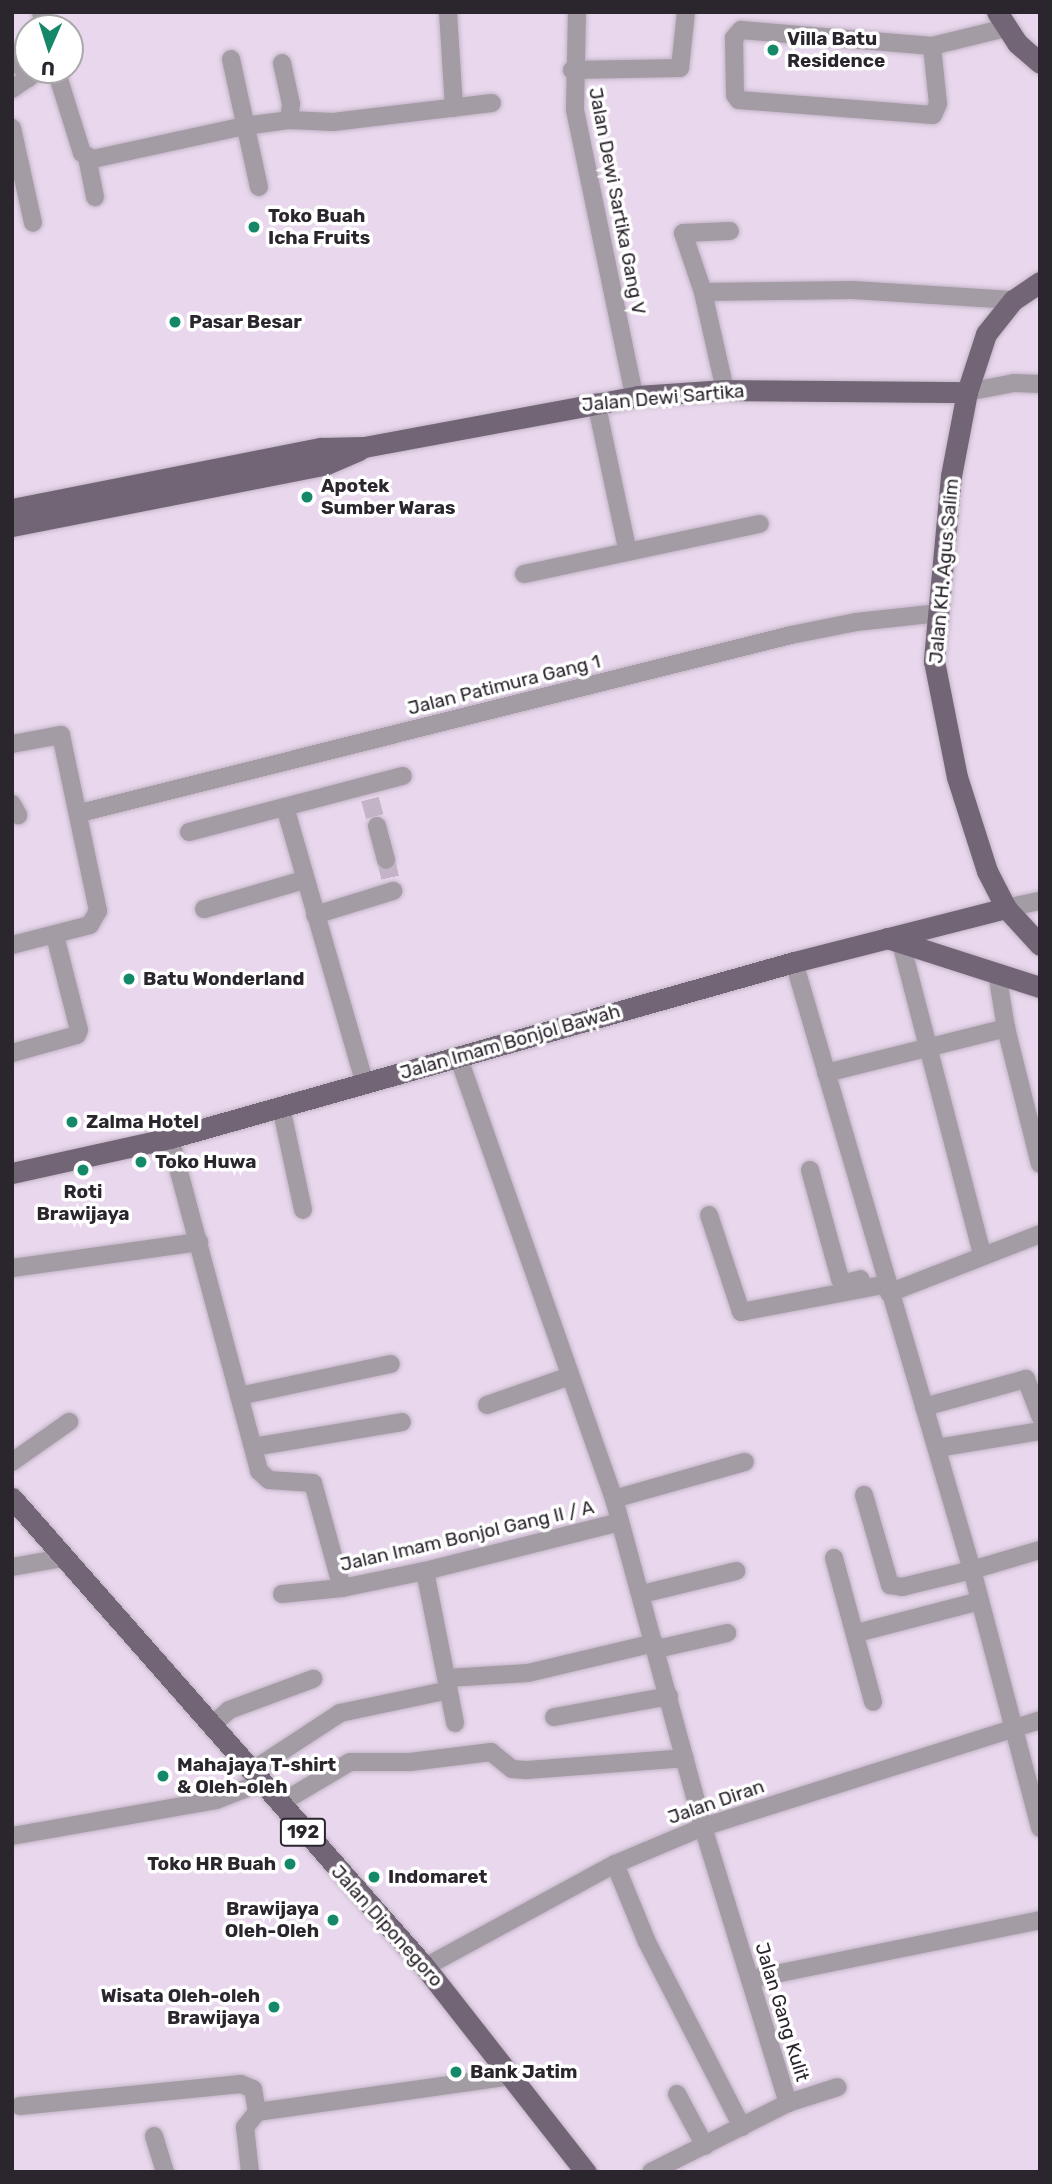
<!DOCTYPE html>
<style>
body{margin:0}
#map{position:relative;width:1052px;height:2184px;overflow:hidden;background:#e9d8ed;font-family:Rubik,sans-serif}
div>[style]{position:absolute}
.minor-tunnel>*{height:18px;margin-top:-9px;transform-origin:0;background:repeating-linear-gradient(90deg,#c3b4c7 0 18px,transparent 0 27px)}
.roads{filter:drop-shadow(0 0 2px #c3b4c7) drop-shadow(0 0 2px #c3b4c7)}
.minor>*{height:18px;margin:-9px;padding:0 9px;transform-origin:9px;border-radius:9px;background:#a39ca5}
.major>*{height:21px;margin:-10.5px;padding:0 10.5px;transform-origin:10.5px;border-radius:10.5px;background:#726576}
.dots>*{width:19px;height:19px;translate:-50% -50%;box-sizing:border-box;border:4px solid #fff;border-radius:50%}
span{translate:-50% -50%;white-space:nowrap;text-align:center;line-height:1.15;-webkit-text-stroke:7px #fff;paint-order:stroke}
.shield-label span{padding:2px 5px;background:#fff;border:2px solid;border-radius:5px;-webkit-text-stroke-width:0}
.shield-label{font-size:18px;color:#2b252d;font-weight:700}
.poi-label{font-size:19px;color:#2b252d;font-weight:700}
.left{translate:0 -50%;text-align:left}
.right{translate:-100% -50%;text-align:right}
.street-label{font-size:19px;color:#2b252d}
.frame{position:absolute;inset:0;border:14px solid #2b252d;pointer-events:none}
.north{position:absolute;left:14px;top:14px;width:70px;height:70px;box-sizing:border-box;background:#fff;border:2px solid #aaa8ab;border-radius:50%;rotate:183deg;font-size:19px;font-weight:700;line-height:28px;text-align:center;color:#2b252d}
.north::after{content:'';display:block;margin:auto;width:24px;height:32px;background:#148869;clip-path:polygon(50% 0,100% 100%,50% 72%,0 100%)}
</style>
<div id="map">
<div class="minor-tunnel">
<div style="left:370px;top:799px;width:28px;rotate:75deg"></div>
<div style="left:386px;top:860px;width:32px;rotate:77deg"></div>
</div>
<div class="roads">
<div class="minor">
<div style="left:41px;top:12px;width:17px;rotate:73deg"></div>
<div style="left:448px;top:12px;width:96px;rotate:86.4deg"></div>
<div style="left:577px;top:12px;width:98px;rotate:91.2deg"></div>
<div style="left:575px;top:110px;width:292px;rotate:78.3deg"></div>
<div style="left:932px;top:46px;width:58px;rotate:84.1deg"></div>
<div style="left:938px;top:104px;width:12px;rotate:114deg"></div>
<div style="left:933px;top:115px;width:195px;rotate:-175.6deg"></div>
<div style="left:739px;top:100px;width:6px;rotate:-129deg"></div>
<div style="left:735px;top:95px;width:57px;rotate:-91deg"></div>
<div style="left:734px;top:38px;width:11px;rotate:-49deg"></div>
<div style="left:741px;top:30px;width:192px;rotate:4.8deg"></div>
<div style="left:932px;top:46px;width:76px;rotate:-13.7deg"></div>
<div style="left:12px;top:52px;width:31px;rotate:58deg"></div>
<div style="left:231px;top:59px;width:131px;rotate:77.7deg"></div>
<div style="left:282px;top:63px;width:42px;rotate:77.6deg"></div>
<div style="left:291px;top:104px;width:16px;rotate:97deg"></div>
<div style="left:56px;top:70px;width:87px;rotate:72.6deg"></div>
<div style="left:82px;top:153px;width:13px;rotate:29deg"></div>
<div style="left:93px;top:159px;width:155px;rotate:-12.3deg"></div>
<div style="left:244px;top:126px;width:45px;rotate:-7.6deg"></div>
<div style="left:289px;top:120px;width:44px;rotate:2.6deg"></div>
<div style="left:333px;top:122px;width:160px;rotate:-6.8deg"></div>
<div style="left:572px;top:70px;width:108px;rotate:-1.1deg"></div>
<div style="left:680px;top:68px;width:56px;rotate:-83.9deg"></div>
<div style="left:12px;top:89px;width:33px;rotate:-35deg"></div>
<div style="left:12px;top:128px;width:97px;rotate:77.5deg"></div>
<div style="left:87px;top:157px;width:41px;rotate:78.7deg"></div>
<div style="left:703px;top:292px;width:62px;rotate:-108.7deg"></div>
<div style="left:683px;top:233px;width:47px;rotate:-2.4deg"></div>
<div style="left:725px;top:390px;width:100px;rotate:-102.7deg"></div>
<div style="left:703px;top:292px;width:150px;rotate:-0.8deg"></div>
<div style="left:853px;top:290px;width:160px;rotate:3.6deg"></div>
<div style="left:967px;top:392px;width:48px;rotate:-10.8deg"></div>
<div style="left:1014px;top:383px;width:26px;rotate:2deg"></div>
<div style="left:596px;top:402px;width:153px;rotate:78deg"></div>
<div style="left:524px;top:574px;width:241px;rotate:-12deg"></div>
<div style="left:12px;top:744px;width:50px;rotate:-10.4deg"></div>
<div style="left:61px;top:735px;width:180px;rotate:78.1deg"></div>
<div style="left:98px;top:911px;width:16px;rotate:120deg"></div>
<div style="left:90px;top:925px;width:81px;rotate:165.6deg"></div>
<div style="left:12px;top:804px;width:13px;rotate:61deg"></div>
<div style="left:285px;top:807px;width:288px;rotate:73.9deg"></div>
<div style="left:80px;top:813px;width:733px;rotate:-14.06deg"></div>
<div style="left:791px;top:635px;width:66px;rotate:-11.3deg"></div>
<div style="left:856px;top:622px;width:84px;rotate:-6.1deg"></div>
<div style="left:377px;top:826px;width:35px;rotate:75deg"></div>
<div style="left:189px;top:832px;width:221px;rotate:-14.7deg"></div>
<div style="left:1006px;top:908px;width:35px;rotate:-12deg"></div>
<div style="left:204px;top:909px;width:104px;rotate:-16.2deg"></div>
<div style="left:315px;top:915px;width:82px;rotate:-17.1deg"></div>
<div style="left:901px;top:943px;width:322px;rotate:75.4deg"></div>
<div style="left:794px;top:962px;width:634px;rotate:73.68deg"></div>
<div style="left:972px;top:1570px;width:267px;rotate:75.2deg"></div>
<div style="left:997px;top:973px;width:56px;rotate:80.7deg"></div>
<div style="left:12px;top:1053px;width:67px;rotate:-15.5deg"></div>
<div style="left:77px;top:1035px;width:5px;rotate:-68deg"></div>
<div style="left:79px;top:1030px;width:97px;rotate:-104.3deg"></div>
<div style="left:458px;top:1056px;width:470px;rotate:70.6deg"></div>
<div style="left:614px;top:1499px;width:340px;rotate:74.8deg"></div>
<div style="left:703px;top:1827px;width:289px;rotate:72.9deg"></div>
<div style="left:788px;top:2103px;width:153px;rotate:153.3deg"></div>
<div style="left:826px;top:1073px;width:186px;rotate:-14deg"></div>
<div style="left:1006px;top:1028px;width:140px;rotate:76deg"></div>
<div style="left:281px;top:1107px;width:105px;rotate:77.9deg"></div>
<div style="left:170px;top:1138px;width:345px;rotate:75deg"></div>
<div style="left:259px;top:1471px;width:13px;rotate:42deg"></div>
<div style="left:269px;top:1480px;width:44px;rotate:3.9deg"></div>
<div style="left:313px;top:1483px;width:109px;rotate:74.6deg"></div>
<div style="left:810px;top:1170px;width:113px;rotate:74.6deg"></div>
<div style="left:840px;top:1279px;width:6px;rotate:39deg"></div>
<div style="left:845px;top:1283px;width:16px;rotate:-14deg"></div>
<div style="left:709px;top:1215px;width:102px;rotate:71.7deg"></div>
<div style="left:741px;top:1312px;width:150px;rotate:-10.8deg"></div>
<div style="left:12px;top:1268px;width:189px;rotate:-7.9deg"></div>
<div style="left:889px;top:1293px;width:162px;rotate:-21.3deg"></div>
<div style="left:239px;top:1396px;width:155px;rotate:-11.9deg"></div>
<div style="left:487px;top:1405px;width:85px;rotate:-19.3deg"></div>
<div style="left:924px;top:1407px;width:106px;rotate:-15.4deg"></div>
<div style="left:1026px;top:1379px;width:40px;rotate:69deg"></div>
<div style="left:253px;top:1447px;width:151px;rotate:-9.5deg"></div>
<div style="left:937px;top:1448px;width:104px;rotate:-9.4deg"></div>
<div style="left:12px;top:1462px;width:70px;rotate:-35.1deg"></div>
<div style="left:864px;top:1495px;width:94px;rotate:73.9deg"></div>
<div style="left:890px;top:1585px;width:12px;rotate:9deg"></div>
<div style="left:902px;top:1587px;width:72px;rotate:-13.7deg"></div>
<div style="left:972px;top:1570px;width:71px;rotate:-16.4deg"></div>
<div style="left:614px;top:1499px;width:136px;rotate:-15.8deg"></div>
<div style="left:834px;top:1558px;width:149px;rotate:74.8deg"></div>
<div style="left:12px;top:1567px;width:52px;rotate:-10deg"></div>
<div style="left:425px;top:1571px;width:155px;rotate:78.8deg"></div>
<div style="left:282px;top:1594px;width:60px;rotate:-5.7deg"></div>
<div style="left:342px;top:1588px;width:85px;rotate:-11.6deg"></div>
<div style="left:425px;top:1571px;width:201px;rotate:-14.1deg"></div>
<div style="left:642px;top:1594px;width:97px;rotate:-13.7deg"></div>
<div style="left:857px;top:1633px;width:127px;rotate:-14.6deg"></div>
<div style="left:657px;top:1649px;width:72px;rotate:-12.9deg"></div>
<div style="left:447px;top:1678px;width:81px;rotate:-3.5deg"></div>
<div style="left:528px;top:1673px;width:130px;rotate:-13.3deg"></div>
<div style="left:554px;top:1717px;width:117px;rotate:-10.3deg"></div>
<div style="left:212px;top:1725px;width:23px;rotate:-41deg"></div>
<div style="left:229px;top:1710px;width:90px;rotate:-20.3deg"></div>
<div style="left:250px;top:1772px;width:108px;rotate:-33.2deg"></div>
<div style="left:340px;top:1713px;width:102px;rotate:-11.9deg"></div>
<div style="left:279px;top:1804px;width:82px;rotate:-30.6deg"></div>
<div style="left:350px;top:1762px;width:60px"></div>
<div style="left:410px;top:1762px;width:82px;rotate:-7deg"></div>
<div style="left:491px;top:1752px;width:27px;rotate:39deg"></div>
<div style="left:512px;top:1769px;width:14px;rotate:4deg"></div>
<div style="left:526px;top:1770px;width:159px;rotate:-4.3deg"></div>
<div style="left:12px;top:1836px;width:207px;rotate:-10deg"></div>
<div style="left:216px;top:1800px;width:47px;rotate:-21.1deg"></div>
<div style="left:615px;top:1864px;width:84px;rotate:67.7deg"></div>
<div style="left:647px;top:1942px;width:208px;rotate:62.8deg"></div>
<div style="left:425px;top:1967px;width:216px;rotate:-28.5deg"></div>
<div style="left:615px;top:1864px;width:95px;rotate:-22.8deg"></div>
<div style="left:703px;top:1827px;width:354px;rotate:-17.6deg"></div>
<div style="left:751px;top:1979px;width:295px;rotate:-11.5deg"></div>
<div style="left:677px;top:2094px;width:59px;rotate:61.7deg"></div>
<div style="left:788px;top:2103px;width:52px;rotate:-17.7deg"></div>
<div style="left:20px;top:2106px;width:222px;rotate:-5.7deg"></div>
<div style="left:241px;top:2084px;width:13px;rotate:23deg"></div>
<div style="left:253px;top:2089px;width:23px;rotate:80deg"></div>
<div style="left:154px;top:2136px;width:38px;rotate:73deg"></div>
<div style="left:250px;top:2172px;width:45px;rotate:-96.3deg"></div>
<div style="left:245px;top:2127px;width:19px;rotate:-51deg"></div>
<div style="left:257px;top:2112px;width:259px;rotate:-8deg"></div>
</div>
<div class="major">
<div style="left:997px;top:12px;width:37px;rotate:57deg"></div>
<div style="left:1017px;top:43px;width:30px;rotate:41deg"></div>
<div style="left:1040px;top:282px;width:32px;rotate:146deg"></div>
<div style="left:1013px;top:300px;width:43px;rotate:128.5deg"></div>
<div style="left:986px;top:334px;width:61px;rotate:108.1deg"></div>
<div style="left:967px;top:392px;width:86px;rotate:100.8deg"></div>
<div style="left:951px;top:476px;width:186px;rotate:95.3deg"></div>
<div style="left:934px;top:661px;width:118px;rotate:78.8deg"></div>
<div style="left:957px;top:777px;width:99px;rotate:72.3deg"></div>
<div style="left:987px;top:871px;width:42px;rotate:62.8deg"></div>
<div style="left:1006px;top:908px;width:50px;rotate:47.4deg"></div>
<div style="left:12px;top:509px;width:315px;rotate:-11.2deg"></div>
<div style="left:321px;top:448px;width:43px;rotate:-1.3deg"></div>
<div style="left:364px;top:447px;width:279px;rotate:-10.5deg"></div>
<div style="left:638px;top:396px;width:87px;rotate:-3.9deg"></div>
<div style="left:725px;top:390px;width:242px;rotate:0.5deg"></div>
<div style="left:12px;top:526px;width:318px;rotate:-11.1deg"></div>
<div style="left:324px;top:465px;width:38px;rotate:-23deg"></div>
<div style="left:887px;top:938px;width:161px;rotate:17.8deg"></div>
<div style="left:12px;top:1173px;width:162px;rotate:-12.5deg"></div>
<div style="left:170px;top:1138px;width:648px;rotate:-15.75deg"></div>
<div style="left:794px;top:962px;width:219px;rotate:-14.3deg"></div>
<div style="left:12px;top:1498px;width:625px;rotate:48.63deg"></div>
<div style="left:425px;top:1967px;width:261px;rotate:51.9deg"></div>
</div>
</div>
<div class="dots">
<div style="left:773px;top:50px;background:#148869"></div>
<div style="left:254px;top:227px;background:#148869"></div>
<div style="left:175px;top:322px;background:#148869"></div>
<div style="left:307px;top:497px;background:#148869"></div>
<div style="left:129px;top:979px;background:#148869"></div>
<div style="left:72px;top:1122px;background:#148869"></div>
<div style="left:141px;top:1162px;background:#148869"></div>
<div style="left:83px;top:1170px;background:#148869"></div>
<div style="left:163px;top:1776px;background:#148869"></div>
<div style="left:290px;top:1864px;background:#148869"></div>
<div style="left:374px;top:1877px;background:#148869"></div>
<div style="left:333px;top:1920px;background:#148869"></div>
<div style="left:274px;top:2007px;background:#148869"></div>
<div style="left:456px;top:2072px;background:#148869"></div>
</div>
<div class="shield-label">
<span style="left:303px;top:1832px">192</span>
</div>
<div class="poi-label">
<span class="left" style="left:787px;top:50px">Villa Batu<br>Residence</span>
<span class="left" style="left:268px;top:227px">Toko Buah<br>Icha Fruits</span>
<span class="left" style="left:189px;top:322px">Pasar Besar</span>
<span class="left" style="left:321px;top:497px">Apotek<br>Sumber Waras</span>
<span class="left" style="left:143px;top:979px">Batu Wonderland</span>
<span class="left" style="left:86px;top:1122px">Zalma Hotel</span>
<span class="left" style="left:155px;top:1162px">Toko Huwa</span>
<span style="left:83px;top:1203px">Roti<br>Brawijaya</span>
<span class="left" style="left:177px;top:1776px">Mahajaya T-shirt<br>&amp; Oleh-oleh</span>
<span class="right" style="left:276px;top:1864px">Toko HR Buah</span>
<span class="left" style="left:388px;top:1877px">Indomaret</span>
<span class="right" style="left:319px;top:1920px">Brawijaya<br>Oleh-Oleh</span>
<span class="right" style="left:260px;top:2007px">Wisata Oleh-oleh<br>Brawijaya</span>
<span class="left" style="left:470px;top:2072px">Bank Jatim</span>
</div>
<div class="street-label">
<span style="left:617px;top:201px;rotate:79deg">Jalan Dewi Sartika Gang V</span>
<span style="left:663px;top:398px;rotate:-5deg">Jalan Dewi Sartika</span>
<span style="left:944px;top:571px;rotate:-85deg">Jalan KH. Agus Salim</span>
<span style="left:504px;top:685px;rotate:-14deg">Jalan Patimura Gang 1</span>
<span style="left:510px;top:1042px;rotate:-16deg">Jalan Imam Bonjol Bawah</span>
<span style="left:467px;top:1536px;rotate:-13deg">Jalan Imam Bonjol Gang II / A</span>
<span style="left:716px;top:1802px;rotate:-19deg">Jalan Diran</span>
<span style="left:387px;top:1926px;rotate:48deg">Jalan Diponegoro</span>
<span style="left:782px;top:2012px;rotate:73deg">Jalan Gang Kulit</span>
</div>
<div class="frame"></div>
<div class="north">U</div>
</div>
